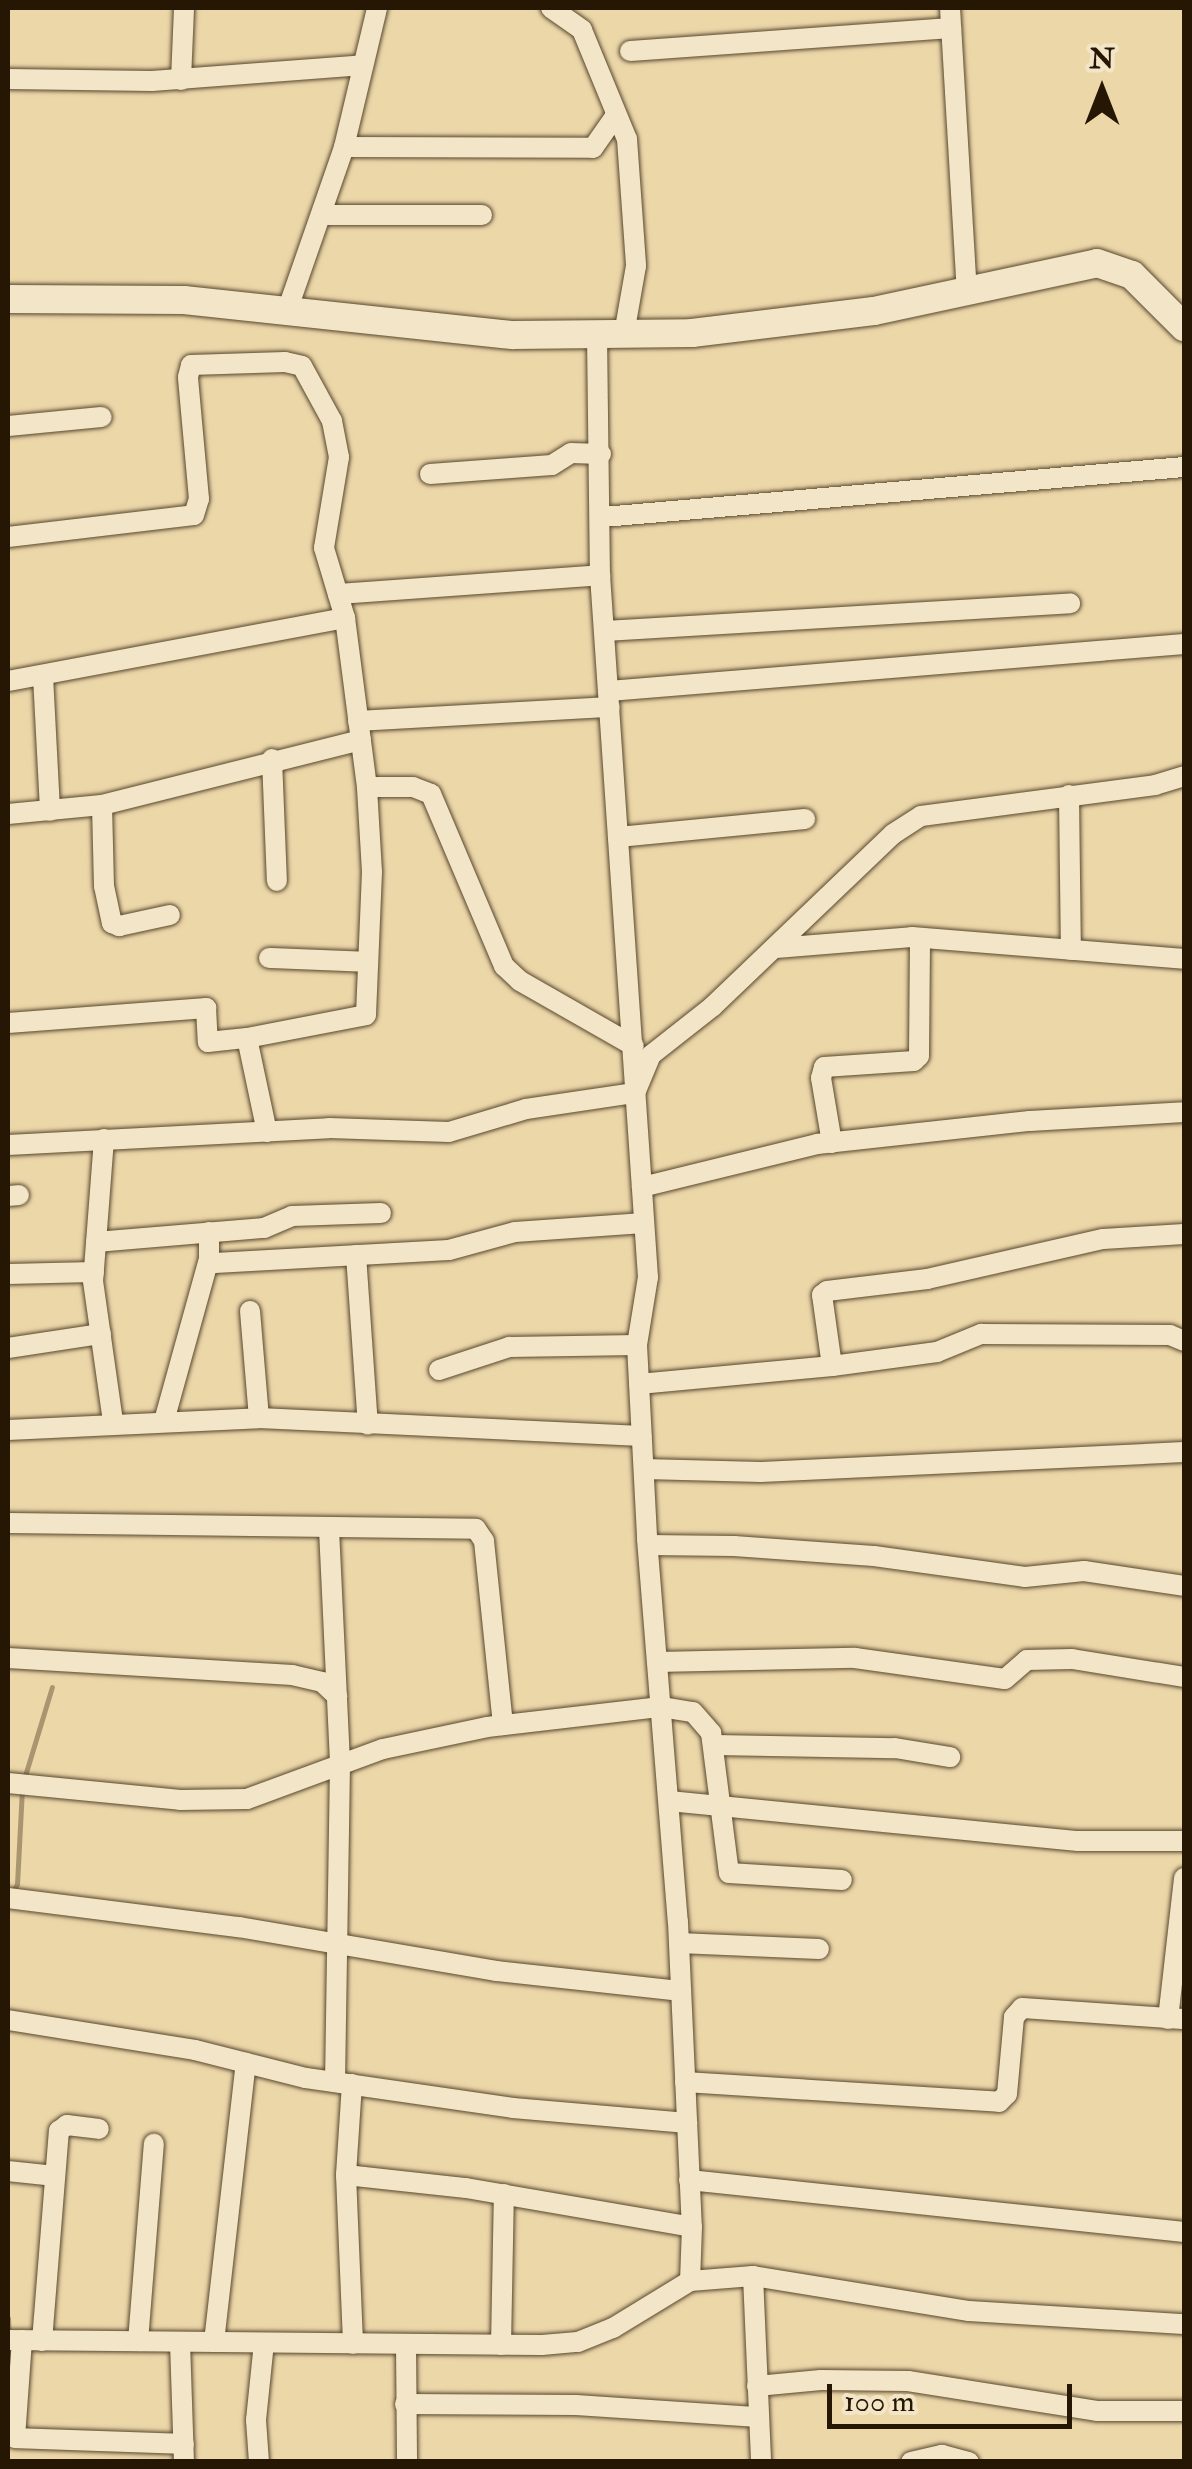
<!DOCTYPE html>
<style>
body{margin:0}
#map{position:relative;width:1192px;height:2469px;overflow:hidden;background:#ecd7a9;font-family:"IM FELL Double Pica",serif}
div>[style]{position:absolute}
.stream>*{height:5px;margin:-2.5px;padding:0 2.5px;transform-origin:2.5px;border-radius:2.5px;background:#a99671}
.roads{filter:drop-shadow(0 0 2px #58472d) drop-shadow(0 0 2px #58472d)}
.street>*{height:20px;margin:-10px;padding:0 10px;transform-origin:10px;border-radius:10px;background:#f3e5c7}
.secondary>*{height:28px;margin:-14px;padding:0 14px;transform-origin:14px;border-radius:14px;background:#f3e5c7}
span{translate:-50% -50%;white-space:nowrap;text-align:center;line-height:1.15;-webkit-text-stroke:8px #f3e5c7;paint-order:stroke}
.frame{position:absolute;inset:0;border:10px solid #261704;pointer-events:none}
.north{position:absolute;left:1052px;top:40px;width:100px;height:100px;-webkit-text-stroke:8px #f3e5c7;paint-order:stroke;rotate:0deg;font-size:28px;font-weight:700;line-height:40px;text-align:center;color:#261704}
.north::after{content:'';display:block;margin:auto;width:35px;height:45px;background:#261704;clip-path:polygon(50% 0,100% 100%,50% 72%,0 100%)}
.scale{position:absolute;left:827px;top:2384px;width:245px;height:45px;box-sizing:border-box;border:5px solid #261704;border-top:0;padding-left:12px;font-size:30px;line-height:35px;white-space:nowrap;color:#261704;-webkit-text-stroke:8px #f3e5c7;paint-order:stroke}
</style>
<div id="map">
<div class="stream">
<div style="left:24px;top:1779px;width:96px;rotate:-73.1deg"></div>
<div style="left:12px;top:1893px;width:10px;rotate:-61deg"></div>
<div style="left:17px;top:1884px;width:94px;rotate:-87deg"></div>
<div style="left:8px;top:2318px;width:17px;rotate:87deg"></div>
<div style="left:8px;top:2373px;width:27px;rotate:-88deg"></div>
</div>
<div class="roads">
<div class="street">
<div style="left:551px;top:8px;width:38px;rotate:35deg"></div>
<div style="left:582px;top:30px;width:118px;rotate:67.6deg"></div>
<div style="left:627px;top:139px;width:127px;rotate:85.9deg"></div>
<div style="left:636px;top:266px;width:69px;rotate:100deg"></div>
<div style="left:950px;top:8px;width:285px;rotate:86.6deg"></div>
<div style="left:630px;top:51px;width:322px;rotate:-4.1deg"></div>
<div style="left:8px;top:79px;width:144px;rotate:0.8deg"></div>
<div style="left:152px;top:81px;width:212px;rotate:-4.3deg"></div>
<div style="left:181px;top:80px;width:72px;rotate:-87.6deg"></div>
<div style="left:344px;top:147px;width:249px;rotate:0.2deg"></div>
<div style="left:593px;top:148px;width:40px;rotate:-55.1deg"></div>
<div style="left:321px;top:215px;width:161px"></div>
<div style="left:287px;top:311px;width:174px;rotate:-70.8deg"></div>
<div style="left:344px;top:147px;width:143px;rotate:-76.6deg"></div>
<div style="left:597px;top:334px;width:241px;rotate:89.3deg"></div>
<div style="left:600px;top:575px;width:704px;rotate:86.09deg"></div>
<div style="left:648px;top:1277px;width:69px;rotate:99.2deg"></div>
<div style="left:637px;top:1345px;width:194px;rotate:87deg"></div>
<div style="left:647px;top:1539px;width:384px;rotate:85.4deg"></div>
<div style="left:678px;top:1922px;width:305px;rotate:87.4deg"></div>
<div style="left:692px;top:2227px;width:54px;rotate:92.1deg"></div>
<div style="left:8px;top:426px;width:94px;rotate:-5.5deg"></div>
<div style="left:430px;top:474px;width:122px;rotate:-4.2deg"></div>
<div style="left:552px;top:465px;width:22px;rotate:-32deg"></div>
<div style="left:571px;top:453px;width:30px;rotate:2deg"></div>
<div style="left:603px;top:517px;width:583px;rotate:-4.92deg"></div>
<div style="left:8px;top:537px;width:187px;rotate:-6.7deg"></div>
<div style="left:194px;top:515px;width:17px;rotate:-73deg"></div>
<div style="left:199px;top:499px;width:122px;rotate:-95.2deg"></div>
<div style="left:188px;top:377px;width:12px;rotate:-76deg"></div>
<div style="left:191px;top:365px;width:94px;rotate:-1.8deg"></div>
<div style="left:285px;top:362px;width:17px;rotate:13deg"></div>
<div style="left:302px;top:366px;width:63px;rotate:61.4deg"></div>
<div style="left:332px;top:421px;width:37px;rotate:79deg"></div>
<div style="left:339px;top:457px;width:92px;rotate:99.4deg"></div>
<div style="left:324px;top:548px;width:73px;rotate:73.3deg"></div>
<div style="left:345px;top:618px;width:170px;rotate:82.6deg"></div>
<div style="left:367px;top:787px;width:46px"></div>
<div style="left:413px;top:787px;width:19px;rotate:21deg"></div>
<div style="left:431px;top:794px;width:187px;rotate:67deg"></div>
<div style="left:504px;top:966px;width:22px;rotate:43deg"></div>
<div style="left:520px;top:981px;width:131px;rotate:29.7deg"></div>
<div style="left:338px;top:594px;width:263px;rotate:-4.1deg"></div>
<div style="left:605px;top:631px;width:466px;rotate:-3.4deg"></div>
<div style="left:43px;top:676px;width:135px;rotate:87deg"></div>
<div style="left:8px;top:681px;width:343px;rotate:-10.6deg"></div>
<div style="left:609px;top:691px;width:577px;rotate:-4.67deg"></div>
<div style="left:358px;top:721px;width:252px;rotate:-3.2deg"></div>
<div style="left:272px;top:759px;width:122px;rotate:87.7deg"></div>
<div style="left:1069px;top:795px;width:155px;rotate:89.3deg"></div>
<div style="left:102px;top:805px;width:81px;rotate:88.6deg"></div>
<div style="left:104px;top:886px;width:38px;rotate:78deg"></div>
<div style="left:112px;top:923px;width:8px;rotate:23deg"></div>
<div style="left:119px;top:926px;width:52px;rotate:-12.2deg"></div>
<div style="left:8px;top:814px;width:94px;rotate:-5.5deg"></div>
<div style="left:102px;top:805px;width:267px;rotate:-14.1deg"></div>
<div style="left:618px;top:837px;width:188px;rotate:-5.5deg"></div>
<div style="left:776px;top:948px;width:136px;rotate:-4.6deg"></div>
<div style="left:912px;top:937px;width:273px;rotate:4.6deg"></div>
<div style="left:269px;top:958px;width:98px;rotate:2.3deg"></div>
<div style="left:8px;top:1023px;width:199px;rotate:-4.3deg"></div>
<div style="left:206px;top:1008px;width:34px;rotate:87deg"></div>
<div style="left:208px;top:1042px;width:39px;rotate:-6deg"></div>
<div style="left:247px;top:1038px;width:96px;rotate:78deg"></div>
<div style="left:247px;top:1038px;width:121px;rotate:-10.9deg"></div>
<div style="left:366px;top:1015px;width:143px;rotate:-87.6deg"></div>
<div style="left:372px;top:872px;width:85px;rotate:-93.4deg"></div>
<div style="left:104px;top:1139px;width:142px;rotate:94.4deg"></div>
<div style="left:93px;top:1281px;width:142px;rotate:81.9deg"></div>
<div style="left:832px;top:1143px;width:66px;rotate:-99.6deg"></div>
<div style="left:821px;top:1078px;width:11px;rotate:-75deg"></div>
<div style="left:824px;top:1067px;width:90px;rotate:-3.8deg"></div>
<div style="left:914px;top:1061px;width:7px;rotate:-45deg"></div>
<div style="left:919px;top:1056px;width:118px;rotate:-89.5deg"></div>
<div style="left:8px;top:1145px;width:321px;rotate:-3deg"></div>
<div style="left:329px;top:1128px;width:120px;rotate:1.9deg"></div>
<div style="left:449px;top:1132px;width:80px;rotate:-16.6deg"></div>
<div style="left:526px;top:1109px;width:110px;rotate:-8.4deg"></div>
<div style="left:635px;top:1093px;width:41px;rotate:-67.2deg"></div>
<div style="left:651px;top:1055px;width:78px;rotate:-38.2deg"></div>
<div style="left:712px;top:1007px;width:250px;rotate:-43.7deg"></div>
<div style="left:893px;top:834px;width:33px;rotate:-33deg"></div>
<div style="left:921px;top:816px;width:236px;rotate:-7.5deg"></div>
<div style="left:1155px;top:785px;width:30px;rotate:-17deg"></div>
<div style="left:642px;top:1187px;width:180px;rotate:-13.8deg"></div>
<div style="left:817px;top:1144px;width:214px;rotate:-6.2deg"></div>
<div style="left:1030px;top:1121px;width:154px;rotate:-3.3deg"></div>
<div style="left:8px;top:1196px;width:11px;rotate:-5deg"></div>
<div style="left:209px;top:1232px;width:27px;rotate:90deg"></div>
<div style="left:209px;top:1259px;width:7px;rotate:34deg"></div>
<div style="left:215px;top:1263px;width:234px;rotate:-3.2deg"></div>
<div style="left:449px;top:1250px;width:68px;rotate:-15.3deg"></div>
<div style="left:515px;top:1232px;width:129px;rotate:-4deg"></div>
<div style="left:96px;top:1242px;width:169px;rotate:-4.8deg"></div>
<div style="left:264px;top:1228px;width:30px;rotate:-23deg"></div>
<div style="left:292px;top:1216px;width:89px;rotate:-1.9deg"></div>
<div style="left:356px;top:1255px;width:170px;rotate:86deg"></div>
<div style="left:8px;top:1274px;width:86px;rotate:-1.3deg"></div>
<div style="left:250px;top:1311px;width:107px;rotate:85.2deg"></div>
<div style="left:8px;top:1348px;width:94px;rotate:-8.6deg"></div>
<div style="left:832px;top:1366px;width:106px;rotate:-7.6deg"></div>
<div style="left:937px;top:1352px;width:48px;rotate:-22.2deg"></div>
<div style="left:981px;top:1334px;width:189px;rotate:0.3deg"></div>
<div style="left:1170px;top:1335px;width:15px;rotate:23deg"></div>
<div style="left:439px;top:1370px;width:74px;rotate:-18.2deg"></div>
<div style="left:509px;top:1347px;width:128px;rotate:-0.9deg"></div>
<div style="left:639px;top:1384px;width:194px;rotate:-5.3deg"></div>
<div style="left:832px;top:1366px;width:72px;rotate:-98deg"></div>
<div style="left:822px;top:1295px;width:6px;rotate:-39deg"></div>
<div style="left:827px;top:1291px;width:101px;rotate:-6.8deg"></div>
<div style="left:927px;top:1279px;width:180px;rotate:-12.8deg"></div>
<div style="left:1103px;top:1239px;width:81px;rotate:-3.5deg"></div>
<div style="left:164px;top:1421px;width:168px;rotate:-74.5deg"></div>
<div style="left:8px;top:1430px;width:251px;rotate:-2.7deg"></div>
<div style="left:259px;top:1418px;width:383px;rotate:2.7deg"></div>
<div style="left:644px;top:1469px;width:117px;rotate:1.5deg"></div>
<div style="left:761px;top:1472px;width:423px;rotate:-2.7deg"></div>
<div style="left:8px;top:1523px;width:468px;rotate:0.7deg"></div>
<div style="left:476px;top:1529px;width:14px;rotate:56deg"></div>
<div style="left:484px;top:1541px;width:185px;rotate:84.1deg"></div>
<div style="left:329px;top:1529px;width:236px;rotate:87.3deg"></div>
<div style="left:340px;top:1765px;width:317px;rotate:90.9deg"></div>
<div style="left:648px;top:1545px;width:86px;rotate:0.7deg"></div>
<div style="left:734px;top:1546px;width:140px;rotate:4.1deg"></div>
<div style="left:874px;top:1556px;width:152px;rotate:7.9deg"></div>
<div style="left:1025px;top:1577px;width:59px;rotate:-5.8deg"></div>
<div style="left:1084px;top:1571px;width:101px;rotate:8.5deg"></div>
<div style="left:8px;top:1658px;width:285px;rotate:3.4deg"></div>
<div style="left:292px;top:1675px;width:31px;rotate:13deg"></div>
<div style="left:322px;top:1682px;width:21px;rotate:43deg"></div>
<div style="left:657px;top:1662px;width:198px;rotate:-1.2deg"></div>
<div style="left:855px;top:1658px;width:151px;rotate:8deg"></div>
<div style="left:1005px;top:1679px;width:29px;rotate:-41deg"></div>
<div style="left:1027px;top:1660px;width:45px;rotate:-1.3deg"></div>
<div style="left:1072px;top:1659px;width:113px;rotate:9.1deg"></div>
<div style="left:715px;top:1745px;width:180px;rotate:1deg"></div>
<div style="left:895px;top:1748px;width:56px;rotate:9.3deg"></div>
<div style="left:8px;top:1783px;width:173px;rotate:5.6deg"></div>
<div style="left:180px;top:1800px;width:67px;rotate:-0.9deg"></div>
<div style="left:247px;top:1799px;width:145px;rotate:-20.2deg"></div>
<div style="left:383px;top:1749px;width:106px;rotate:-11.9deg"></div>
<div style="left:487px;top:1727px;width:175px;rotate:-6.6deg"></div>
<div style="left:661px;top:1707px;width:32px;rotate:9deg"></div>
<div style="left:693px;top:1712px;width:28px;rotate:49deg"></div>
<div style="left:711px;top:1733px;width:141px;rotate:82.7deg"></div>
<div style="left:729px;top:1873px;width:113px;rotate:3.5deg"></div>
<div style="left:669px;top:1801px;width:411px;rotate:5.6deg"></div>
<div style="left:1078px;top:1841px;width:106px"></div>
<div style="left:8px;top:1898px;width:233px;rotate:7.2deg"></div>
<div style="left:239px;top:1927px;width:261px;rotate:9.7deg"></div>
<div style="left:496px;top:1971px;width:186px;rotate:6.2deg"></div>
<div style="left:679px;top:1943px;width:140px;rotate:2.5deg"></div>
<div style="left:1168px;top:2019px;width:142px;rotate:-83.5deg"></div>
<div style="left:8px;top:2020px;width:189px;rotate:9.1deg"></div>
<div style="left:195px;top:2050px;width:114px;rotate:14.2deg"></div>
<div style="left:306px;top:2078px;width:209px;rotate:8.2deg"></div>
<div style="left:513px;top:2108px;width:175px;rotate:4.9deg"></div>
<div style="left:685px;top:2082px;width:315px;rotate:3.6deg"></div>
<div style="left:999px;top:2102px;width:11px;rotate:-45deg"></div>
<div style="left:1007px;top:2094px;width:77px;rotate:-84.8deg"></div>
<div style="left:1014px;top:2017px;width:12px;rotate:-48deg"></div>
<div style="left:1022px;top:2008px;width:162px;rotate:3.9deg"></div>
<div style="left:352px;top:2084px;width:91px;rotate:93.8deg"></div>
<div style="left:346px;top:2175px;width:169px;rotate:87.6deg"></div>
<div style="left:8px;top:2171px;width:47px;rotate:6.1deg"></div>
<div style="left:346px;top:2175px;width:121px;rotate:6.2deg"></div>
<div style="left:466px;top:2188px;width:229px;rotate:9.8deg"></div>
<div style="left:689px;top:2180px;width:498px;rotate:6deg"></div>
<div style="left:753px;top:2276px;width:186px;rotate:87.5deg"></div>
<div style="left:8px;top:2340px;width:534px;rotate:0.54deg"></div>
<div style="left:542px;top:2345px;width:36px;rotate:-5deg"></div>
<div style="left:578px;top:2342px;width:38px;rotate:-22deg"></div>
<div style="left:613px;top:2328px;width:90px;rotate:-31.4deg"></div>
<div style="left:690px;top:2281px;width:63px;rotate:-4.5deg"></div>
<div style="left:753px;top:2276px;width:219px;rotate:9.2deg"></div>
<div style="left:969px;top:2311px;width:215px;rotate:3.5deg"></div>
<div style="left:22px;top:2340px;width:98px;rotate:94.1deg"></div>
<div style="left:15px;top:2438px;width:169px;rotate:2deg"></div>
<div style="left:42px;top:2341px;width:211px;rotate:-85.4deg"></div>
<div style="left:59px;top:2131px;width:10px;rotate:-37deg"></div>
<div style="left:67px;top:2125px;width:32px;rotate:7deg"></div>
<div style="left:138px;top:2341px;width:198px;rotate:-85.4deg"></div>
<div style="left:180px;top:2342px;width:120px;rotate:88.1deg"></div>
<div style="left:214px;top:2342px;width:281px;rotate:-83.5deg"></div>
<div style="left:406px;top:2344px;width:118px;rotate:89.5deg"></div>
<div style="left:501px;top:2345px;width:151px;rotate:-88.9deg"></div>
<div style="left:757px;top:2386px;width:64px;rotate:-5.4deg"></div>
<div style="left:821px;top:2380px;width:87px;rotate:0.7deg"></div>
<div style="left:908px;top:2381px;width:191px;rotate:9deg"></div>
<div style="left:1097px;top:2411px;width:87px"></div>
<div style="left:405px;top:2404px;width:171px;rotate:0.3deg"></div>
<div style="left:576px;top:2405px;width:183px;rotate:3.8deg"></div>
<div style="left:259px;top:2462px;width:42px;rotate:-94.1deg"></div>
<div style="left:256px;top:2420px;width:77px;rotate:-84.1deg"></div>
<div style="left:911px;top:2462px;width:32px;rotate:-13deg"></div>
<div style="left:942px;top:2455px;width:28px;rotate:15deg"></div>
</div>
<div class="secondary">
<div style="left:8px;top:299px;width:176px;rotate:0.3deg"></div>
<div style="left:184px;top:300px;width:331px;rotate:6.1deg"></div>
<div style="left:513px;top:335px;width:179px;rotate:-0.6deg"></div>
<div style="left:692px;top:333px;width:183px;rotate:-6.9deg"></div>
<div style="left:874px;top:311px;width:228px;rotate:-12.1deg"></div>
<div style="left:1097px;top:263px;width:37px;rotate:19deg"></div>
<div style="left:1132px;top:275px;width:74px;rotate:45deg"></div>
</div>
</div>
<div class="frame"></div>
<div class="north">N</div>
<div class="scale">100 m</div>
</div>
